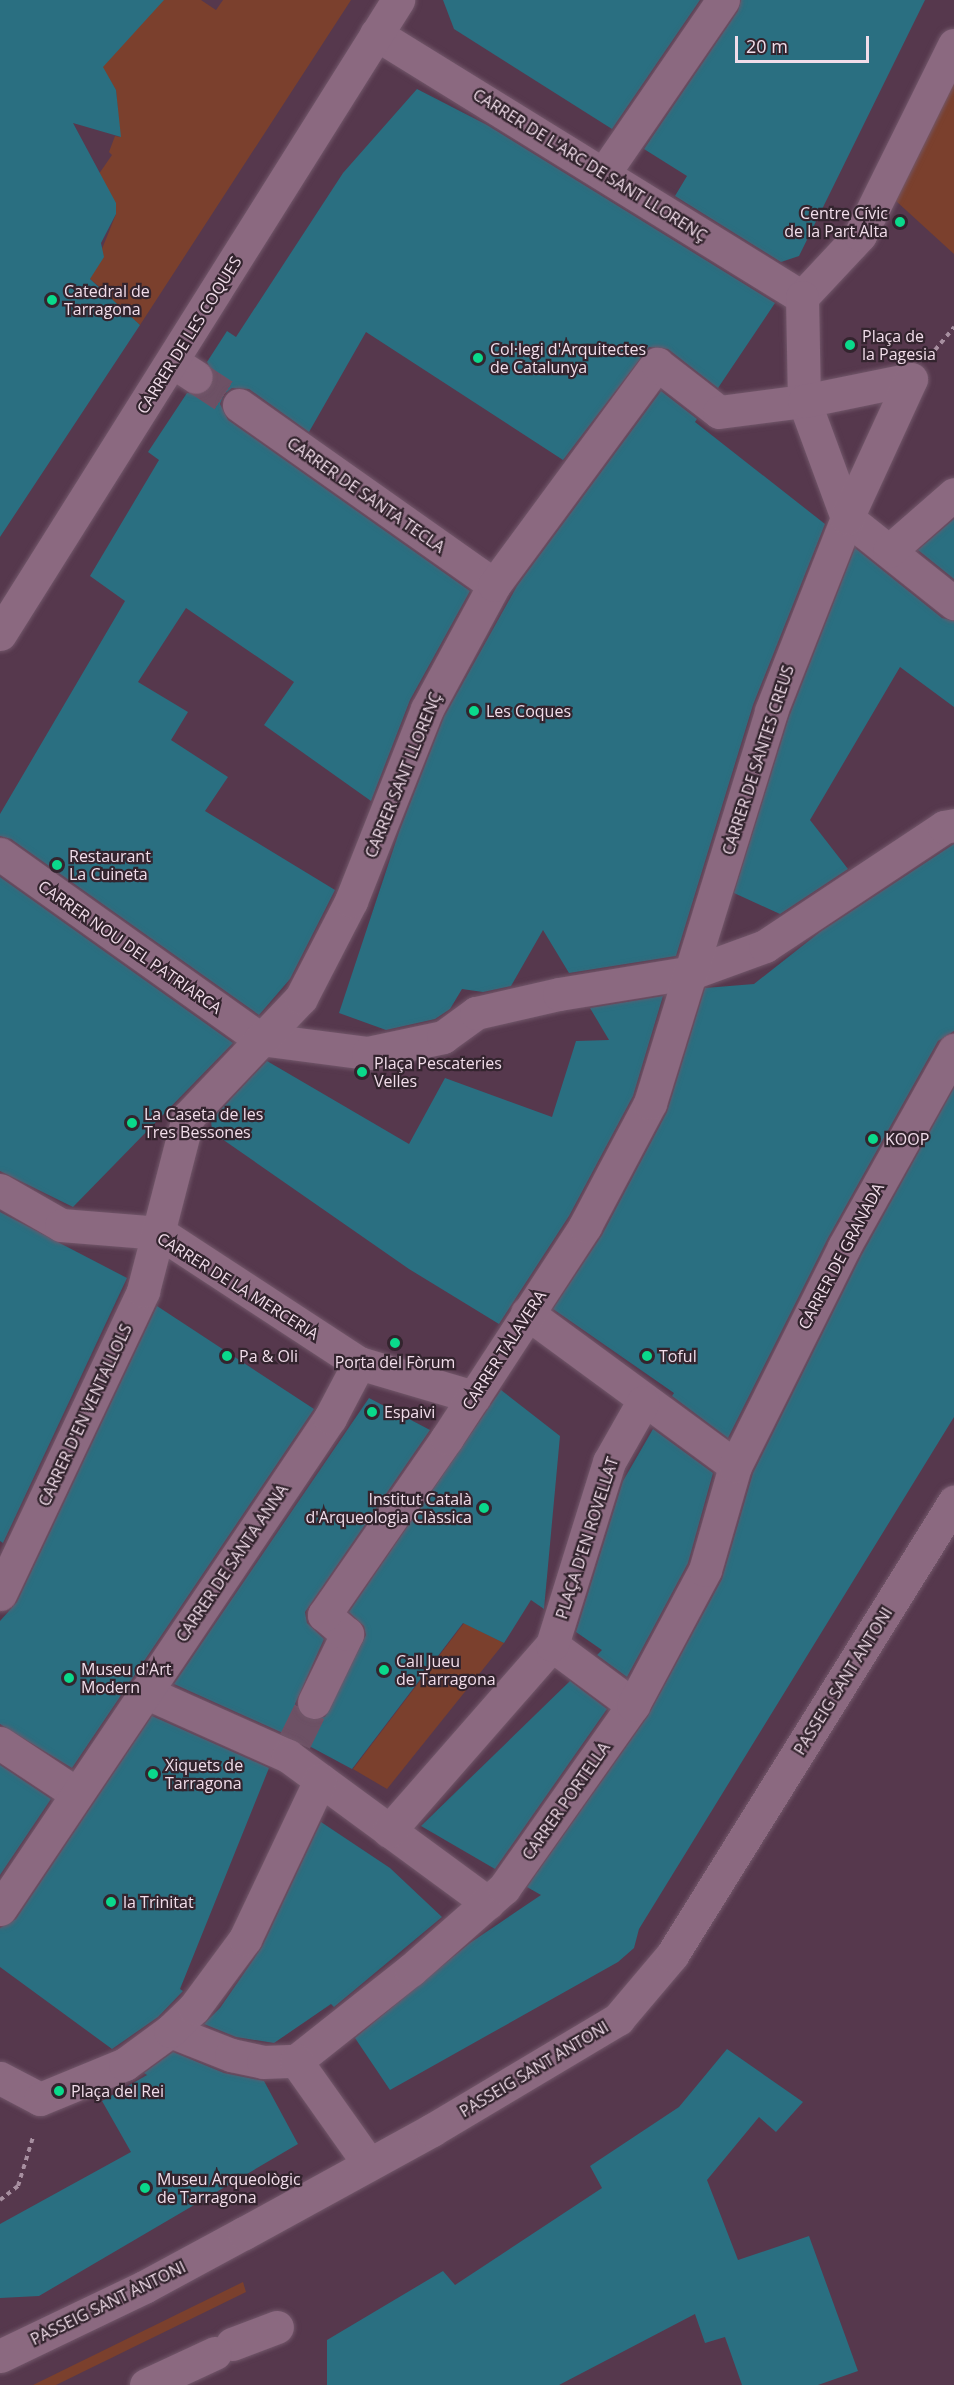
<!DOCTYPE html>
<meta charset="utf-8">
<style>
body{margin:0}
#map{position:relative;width:954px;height:2385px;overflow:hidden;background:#56384d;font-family:"Open Sans",sans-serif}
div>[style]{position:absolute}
.green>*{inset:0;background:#7b402d}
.building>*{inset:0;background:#2a6f81}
.minor-tunnel>*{height:33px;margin-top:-16.5px;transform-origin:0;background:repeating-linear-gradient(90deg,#6d5165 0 33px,transparent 0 49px)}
.path>*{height:4px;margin-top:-2px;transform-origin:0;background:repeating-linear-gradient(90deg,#a78fa0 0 4.5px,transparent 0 9px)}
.roads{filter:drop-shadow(0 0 2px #72576a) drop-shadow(0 0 2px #72576a)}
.minor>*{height:33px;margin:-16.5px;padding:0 16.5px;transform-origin:16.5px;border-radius:16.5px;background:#8b6980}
.dots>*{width:16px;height:16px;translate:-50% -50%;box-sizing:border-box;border:3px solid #33242e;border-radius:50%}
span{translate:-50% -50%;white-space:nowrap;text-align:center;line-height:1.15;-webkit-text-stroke:4.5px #33242e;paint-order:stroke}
.street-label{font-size:16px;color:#f1ddea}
.poi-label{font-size:16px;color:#f1ddea}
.right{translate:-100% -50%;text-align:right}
.left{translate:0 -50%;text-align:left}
.scale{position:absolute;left:735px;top:36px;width:134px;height:27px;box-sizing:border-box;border:3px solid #f1ddea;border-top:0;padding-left:8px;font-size:18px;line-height:21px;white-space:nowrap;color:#f1ddea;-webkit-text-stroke:4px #33242e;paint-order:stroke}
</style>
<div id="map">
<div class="green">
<div style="clip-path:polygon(51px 0,201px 0,216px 10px,223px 0,351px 0,140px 325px,125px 312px,99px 308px,107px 293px,90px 279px,116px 214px,94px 181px,112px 155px,109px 152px,115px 136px,120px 137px,116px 90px)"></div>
<div style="clip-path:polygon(954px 77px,954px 254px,896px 201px)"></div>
<div style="clip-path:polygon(464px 1623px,504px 1643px,387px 1789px,353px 1769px)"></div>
<div style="clip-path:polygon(243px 2282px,246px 2292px,56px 2385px,33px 2385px)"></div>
</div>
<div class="building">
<div style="clip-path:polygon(0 0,164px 0,103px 67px,116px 90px,121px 137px,73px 123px,116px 203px,116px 214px,101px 243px,104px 257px,90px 279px,140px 325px,0 537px)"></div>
<div style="clip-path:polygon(443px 0,700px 0,612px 129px,454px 29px)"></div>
<div style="clip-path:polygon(741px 0,925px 0,799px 256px,781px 262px,675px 196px,687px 176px,644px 149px,738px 11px)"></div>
<div style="clip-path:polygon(417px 89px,487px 125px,775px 303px,718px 388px,668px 349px,649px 347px,563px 460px,366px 332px,309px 432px,249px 389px,232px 388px,224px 394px,220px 404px,228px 420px,470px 591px,410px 700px,371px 801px,264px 725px,294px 682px,186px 608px,138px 682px,188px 712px,171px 740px,228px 777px,205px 811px,335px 890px,290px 979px,259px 1015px,11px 839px,0 836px,0 814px,125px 601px,90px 576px,159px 460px,148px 452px,187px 393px,204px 394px,211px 388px,215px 377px,207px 362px,227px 331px,236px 337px,343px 173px)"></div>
<div style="clip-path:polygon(661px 391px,697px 419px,695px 422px,825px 524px,753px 705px,676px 956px,569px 973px,543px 930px,511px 986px,483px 992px,462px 989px,450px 1009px,435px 1019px,386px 1030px,339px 1013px,399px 832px,444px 717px,517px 586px)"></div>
<div style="clip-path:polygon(954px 519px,954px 579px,918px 550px)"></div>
<div style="clip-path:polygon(855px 548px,942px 618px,954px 621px,954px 707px,900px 667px,810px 820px,848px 869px,780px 914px,734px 893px,789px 717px)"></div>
<div style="clip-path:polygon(954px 844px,954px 1031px,938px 1041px,828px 1238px,728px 1438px,672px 1396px,674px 1393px,553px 1309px,602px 1235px,667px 1112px,705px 988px,754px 984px,820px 932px)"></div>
<div style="clip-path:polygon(0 877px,233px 1043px,73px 1207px,0 1171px)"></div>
<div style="clip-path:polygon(663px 996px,633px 1096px,569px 1216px,499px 1324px,409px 1269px,212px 1132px,211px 1120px,267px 1061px,409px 1144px,445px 1078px,552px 1117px,576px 1041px,609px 1040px,590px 1008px)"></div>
<div style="clip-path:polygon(954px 1088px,954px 1417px,639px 1929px,634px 1948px,618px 1962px,390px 2090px,355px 2038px,470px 1943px,541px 1895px,527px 1887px,648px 1716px,722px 1579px,753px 1473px,861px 1256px)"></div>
<div style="clip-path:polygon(0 1212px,127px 1278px,3px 1543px,0 1541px)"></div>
<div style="clip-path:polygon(157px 1306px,314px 1409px,72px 1768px,0 1724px,0 1621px,17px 1602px)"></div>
<div style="clip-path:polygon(501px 1390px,560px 1436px,544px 1609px,531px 1600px,504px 1643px,463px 1623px,352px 1769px,296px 1739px,174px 1684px,369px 1398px,430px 1430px,305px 1612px,307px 1623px,324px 1639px,295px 1704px,306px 1719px,325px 1717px,366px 1635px,364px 1626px,349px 1612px)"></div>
<div style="clip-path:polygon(653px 1429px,713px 1473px,688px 1563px,627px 1677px,597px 1655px,602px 1650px,576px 1632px,623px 1481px)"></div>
<div style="clip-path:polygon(570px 1681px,607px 1709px,495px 1869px,421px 1826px)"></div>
<div style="clip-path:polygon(152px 1716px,269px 1768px,180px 1989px,183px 1991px,158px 2017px,112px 2049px,0 1967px,0 1928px,16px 1919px)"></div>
<div style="clip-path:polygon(0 1765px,51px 1799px,0 1875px)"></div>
<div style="clip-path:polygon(321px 1822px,390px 1868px,442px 1917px,334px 2007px,331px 2004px,274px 2043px,236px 2037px,204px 2024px,220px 2008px,262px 1947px)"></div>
<div style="clip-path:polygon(727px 2049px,803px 2102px,776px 2132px,759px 2117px,707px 2180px,738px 2260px,809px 2236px,858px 2371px,818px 2385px,742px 2385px,725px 2337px,705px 2343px,695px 2314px,559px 2385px,327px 2385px,327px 2340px,443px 2271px,455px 2285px,602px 2188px,590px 2166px,679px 2107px)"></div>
<div style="clip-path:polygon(173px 2052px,224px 2073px,264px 2081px,298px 2144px,39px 2296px,0 2298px,0 2224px,131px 2152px,102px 2101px,147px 2075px,144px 2073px)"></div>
</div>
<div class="minor-tunnel">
<div style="left:196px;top:377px;width:51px;rotate:33.1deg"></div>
<div style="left:295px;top:1741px;width:43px;rotate:-64deg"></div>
</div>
<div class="path">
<div style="left:935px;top:350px;width:30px;rotate:-50deg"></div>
<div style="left:0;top:2200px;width:23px;rotate:-38deg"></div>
<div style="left:18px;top:2186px;width:51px;rotate:-73deg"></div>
</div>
<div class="roads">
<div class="minor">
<div style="left:376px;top:34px;width:501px;rotate:31.69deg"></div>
<div style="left:604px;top:173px;width:210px;rotate:-55.5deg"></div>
<div style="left:802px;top:297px;width:85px;rotate:-46.9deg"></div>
<div style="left:860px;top:235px;width:212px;rotate:-63.7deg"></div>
<div style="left:802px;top:297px;width:104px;rotate:88.9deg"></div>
<div style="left:804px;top:401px;width:125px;rotate:69.8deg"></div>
<div style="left:173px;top:362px;width:27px;rotate:33deg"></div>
<div style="left:239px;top:405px;width:312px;rotate:35.2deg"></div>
<div style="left:847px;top:518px;width:137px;rotate:38.5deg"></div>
<div style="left:889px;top:551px;width:86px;rotate:-41.2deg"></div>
<div style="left:0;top:634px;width:749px;rotate:-57.88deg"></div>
<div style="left:0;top:854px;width:319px;rotate:35.4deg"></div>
<div style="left:260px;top:1039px;width:109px;rotate:7.4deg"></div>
<div style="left:368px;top:1053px;width:77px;rotate:-12deg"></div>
<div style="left:443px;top:1037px;width:41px;rotate:-36deg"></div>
<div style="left:476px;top:1013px;width:85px;rotate:-12.9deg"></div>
<div style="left:559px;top:994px;width:137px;rotate:-9.3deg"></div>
<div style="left:694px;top:972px;width:76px;rotate:-20.1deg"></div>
<div style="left:765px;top:946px;width:215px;rotate:-33.6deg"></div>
<div style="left:944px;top:827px;width:10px;rotate:-11deg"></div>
<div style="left:0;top:1190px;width:70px;rotate:29.8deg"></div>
<div style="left:61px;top:1225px;width:99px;rotate:4.6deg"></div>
<div style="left:160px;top:1233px;width:238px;rotate:33.2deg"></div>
<div style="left:359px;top:1363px;width:120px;rotate:16.5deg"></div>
<div style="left:527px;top:1313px;width:258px;rotate:36.3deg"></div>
<div style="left:0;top:1594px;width:335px;rotate:-64.7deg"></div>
<div style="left:143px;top:1291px;width:180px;rotate:-75.5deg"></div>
<div style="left:188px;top:1117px;width:164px;rotate:-46.5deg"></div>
<div style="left:301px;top:998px;width:109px;rotate:-62.7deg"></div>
<div style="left:351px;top:901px;width:206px;rotate:-68.4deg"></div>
<div style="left:427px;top:709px;width:141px;rotate:-61.6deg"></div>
<div style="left:494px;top:585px;width:275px;rotate:-53.6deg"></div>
<div style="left:657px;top:364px;width:78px;rotate:37.7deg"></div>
<div style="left:719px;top:412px;width:86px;rotate:-7.4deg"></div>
<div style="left:804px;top:401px;width:109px;rotate:-11.6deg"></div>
<div style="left:552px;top:1645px;width:101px;rotate:36.5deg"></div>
<div style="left:145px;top:1692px;width:157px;rotate:24.1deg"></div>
<div style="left:288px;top:1756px;width:248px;rotate:36.3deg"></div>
<div style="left:314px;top:1702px;width:76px;rotate:-64.1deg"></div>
<div style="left:347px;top:1634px;width:30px;rotate:-140deg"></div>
<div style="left:324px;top:1615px;width:216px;rotate:-55.2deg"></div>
<div style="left:447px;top:1438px;width:253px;rotate:-56.9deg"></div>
<div style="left:585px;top:1226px;width:139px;rotate:-62.1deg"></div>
<div style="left:650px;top:1103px;width:410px;rotate:-72.8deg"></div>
<div style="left:771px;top:711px;width:207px;rotate:-68.5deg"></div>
<div style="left:847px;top:518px;width:153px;rotate:-65.3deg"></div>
<div style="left:0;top:1743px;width:92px;rotate:33.5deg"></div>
<div style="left:389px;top:1831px;width:247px;rotate:-48.8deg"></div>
<div style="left:552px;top:1645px;width:192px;rotate:-72.7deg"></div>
<div style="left:609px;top:1462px;width:69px;rotate:-60.5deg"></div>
<div style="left:0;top:1909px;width:592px;rotate:-56.1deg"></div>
<div style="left:330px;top:1418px;width:62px;rotate:-62.2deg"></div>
<div style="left:170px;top:2031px;width:66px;rotate:21.5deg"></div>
<div style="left:231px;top:2055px;width:33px;rotate:12deg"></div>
<div style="left:263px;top:2062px;width:33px;rotate:-2deg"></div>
<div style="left:296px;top:2061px;width:147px;rotate:-38.4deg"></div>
<div style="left:411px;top:1970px;width:124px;rotate:-41.4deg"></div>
<div style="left:504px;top:1888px;width:224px;rotate:-54.8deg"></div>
<div style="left:633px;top:1705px;width:153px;rotate:-61.9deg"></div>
<div style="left:705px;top:1570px;width:108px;rotate:-73.9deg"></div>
<div style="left:735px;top:1466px;width:245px;rotate:-63.5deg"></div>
<div style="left:844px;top:1247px;width:226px;rotate:-60.8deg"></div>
<div style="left:296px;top:2061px;width:126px;rotate:54.7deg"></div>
<div style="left:0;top:2078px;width:45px;rotate:27.7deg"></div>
<div style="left:40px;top:2099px;width:92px;rotate:-22.4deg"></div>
<div style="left:125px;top:2064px;width:56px;rotate:-36.3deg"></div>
<div style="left:170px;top:2031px;width:33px;rotate:-44deg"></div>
<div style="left:194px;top:2008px;width:86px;rotate:-53.5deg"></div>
<div style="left:245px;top:1939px;width:176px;rotate:-64.7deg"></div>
<div style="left:232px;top:2344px;width:48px;rotate:-20.7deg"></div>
<div style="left:0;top:2356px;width:160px;rotate:-25.6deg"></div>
<div style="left:144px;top:2287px;width:114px;rotate:-28.4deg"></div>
<div style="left:244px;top:2233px;width:214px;rotate:-28.7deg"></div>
<div style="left:432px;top:2130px;width:217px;rotate:-30.8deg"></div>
<div style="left:618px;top:2019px;width:84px;rotate:-49.8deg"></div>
<div style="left:672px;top:1955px;width:534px;rotate:-58.1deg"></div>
<div style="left:146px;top:2385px;width:76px;rotate:-24.9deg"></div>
</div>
</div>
<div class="dots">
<div style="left:900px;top:222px;background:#0ad98b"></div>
<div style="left:52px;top:300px;background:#0ad98b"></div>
<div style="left:850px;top:345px;background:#0ad98b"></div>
<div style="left:478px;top:358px;background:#0ad98b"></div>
<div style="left:474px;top:711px;background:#0ad98b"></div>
<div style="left:57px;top:865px;background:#0ad98b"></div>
<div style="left:362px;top:1072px;background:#0ad98b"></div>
<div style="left:132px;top:1123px;background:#0ad98b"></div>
<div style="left:873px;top:1139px;background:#0ad98b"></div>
<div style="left:395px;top:1343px;background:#0ad98b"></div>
<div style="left:227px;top:1356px;background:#0ad98b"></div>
<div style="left:647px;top:1356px;background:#0ad98b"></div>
<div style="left:372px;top:1412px;background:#0ad98b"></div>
<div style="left:484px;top:1508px;background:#0ad98b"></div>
<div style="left:384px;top:1670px;background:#0ad98b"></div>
<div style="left:69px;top:1678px;background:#0ad98b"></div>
<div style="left:153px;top:1774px;background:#0ad98b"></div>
<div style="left:111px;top:1902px;background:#0ad98b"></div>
<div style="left:59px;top:2091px;background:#0ad98b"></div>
<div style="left:145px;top:2188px;background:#0ad98b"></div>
</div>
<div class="street-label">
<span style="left:590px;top:165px;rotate:32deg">CARRER DE L'ARC DE SANT LLORENÇ</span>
<span style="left:189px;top:335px;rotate:-58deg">CARRER DE LES COQUES</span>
<span style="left:366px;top:495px;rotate:35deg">CARRER DE SANTA TECLA</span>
<span style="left:758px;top:760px;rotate:-72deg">CARRER DE SANTES CREUS</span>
<span style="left:403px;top:775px;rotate:-68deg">CARRER SANT LLORENÇ</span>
<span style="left:130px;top:947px;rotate:35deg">CARRER NOU DEL PATRIARCA</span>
<span style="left:841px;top:1256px;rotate:-62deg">CARRER DE GRANADA</span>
<span style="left:238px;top:1286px;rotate:32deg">CARRER DE LA MERCERIA</span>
<span style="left:504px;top:1350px;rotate:-57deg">CARRER TALAVERA</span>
<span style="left:85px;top:1415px;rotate:-65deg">CARRER D'EN VENTALLOLS</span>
<span style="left:587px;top:1538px;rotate:-72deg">PLAÇA D'EN ROVELLAT</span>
<span style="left:232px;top:1563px;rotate:-56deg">CARRER DE SANTA ANNA</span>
<span style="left:843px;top:1681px;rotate:-58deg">PASSEIG SANT ANTONI</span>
<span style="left:566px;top:1801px;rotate:-55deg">CARRER PORTELLA</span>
<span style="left:534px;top:2069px;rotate:-31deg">PASSEIG SANT ANTONI</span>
<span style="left:108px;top:2303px;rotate:-26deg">PASSEIG SANT ANTONI</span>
</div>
<div class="poi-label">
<span class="right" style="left:888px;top:222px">Centre Cívic<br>de la Part Alta</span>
<span class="left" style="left:64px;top:300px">Catedral de<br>Tarragona</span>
<span class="left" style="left:862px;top:345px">Plaça de<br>la Pagesia</span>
<span class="left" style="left:490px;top:358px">Col·legi d'Arquitectes<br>de Catalunya</span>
<span class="left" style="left:486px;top:711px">Les Coques</span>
<span class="left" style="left:69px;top:865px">Restaurant<br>La Cuineta</span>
<span class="left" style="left:374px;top:1072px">Plaça Pescateries<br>Velles</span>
<span class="left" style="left:144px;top:1123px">La Caseta de les<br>Tres Bessones</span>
<span class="left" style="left:885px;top:1139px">KOOP</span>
<span class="left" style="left:239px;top:1356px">Pa &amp; Oli</span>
<span class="left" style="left:659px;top:1356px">Toful</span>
<span style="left:395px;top:1362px">Porta del Fòrum</span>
<span class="left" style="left:384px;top:1412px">Espaivi</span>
<span class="right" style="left:472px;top:1508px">Institut Català<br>d'Arqueologia Clàssica</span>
<span class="left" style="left:396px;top:1670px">Call Jueu<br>de Tarragona</span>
<span class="left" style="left:81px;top:1678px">Museu d'Art<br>Modern</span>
<span class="left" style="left:165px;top:1774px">Xiquets de<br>Tarragona</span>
<span class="left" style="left:123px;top:1902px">la Trinitat</span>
<span class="left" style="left:71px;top:2091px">Plaça del Rei</span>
<span class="left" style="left:157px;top:2188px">Museu Arqueològic<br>de Tarragona</span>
</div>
<div class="scale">20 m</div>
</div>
